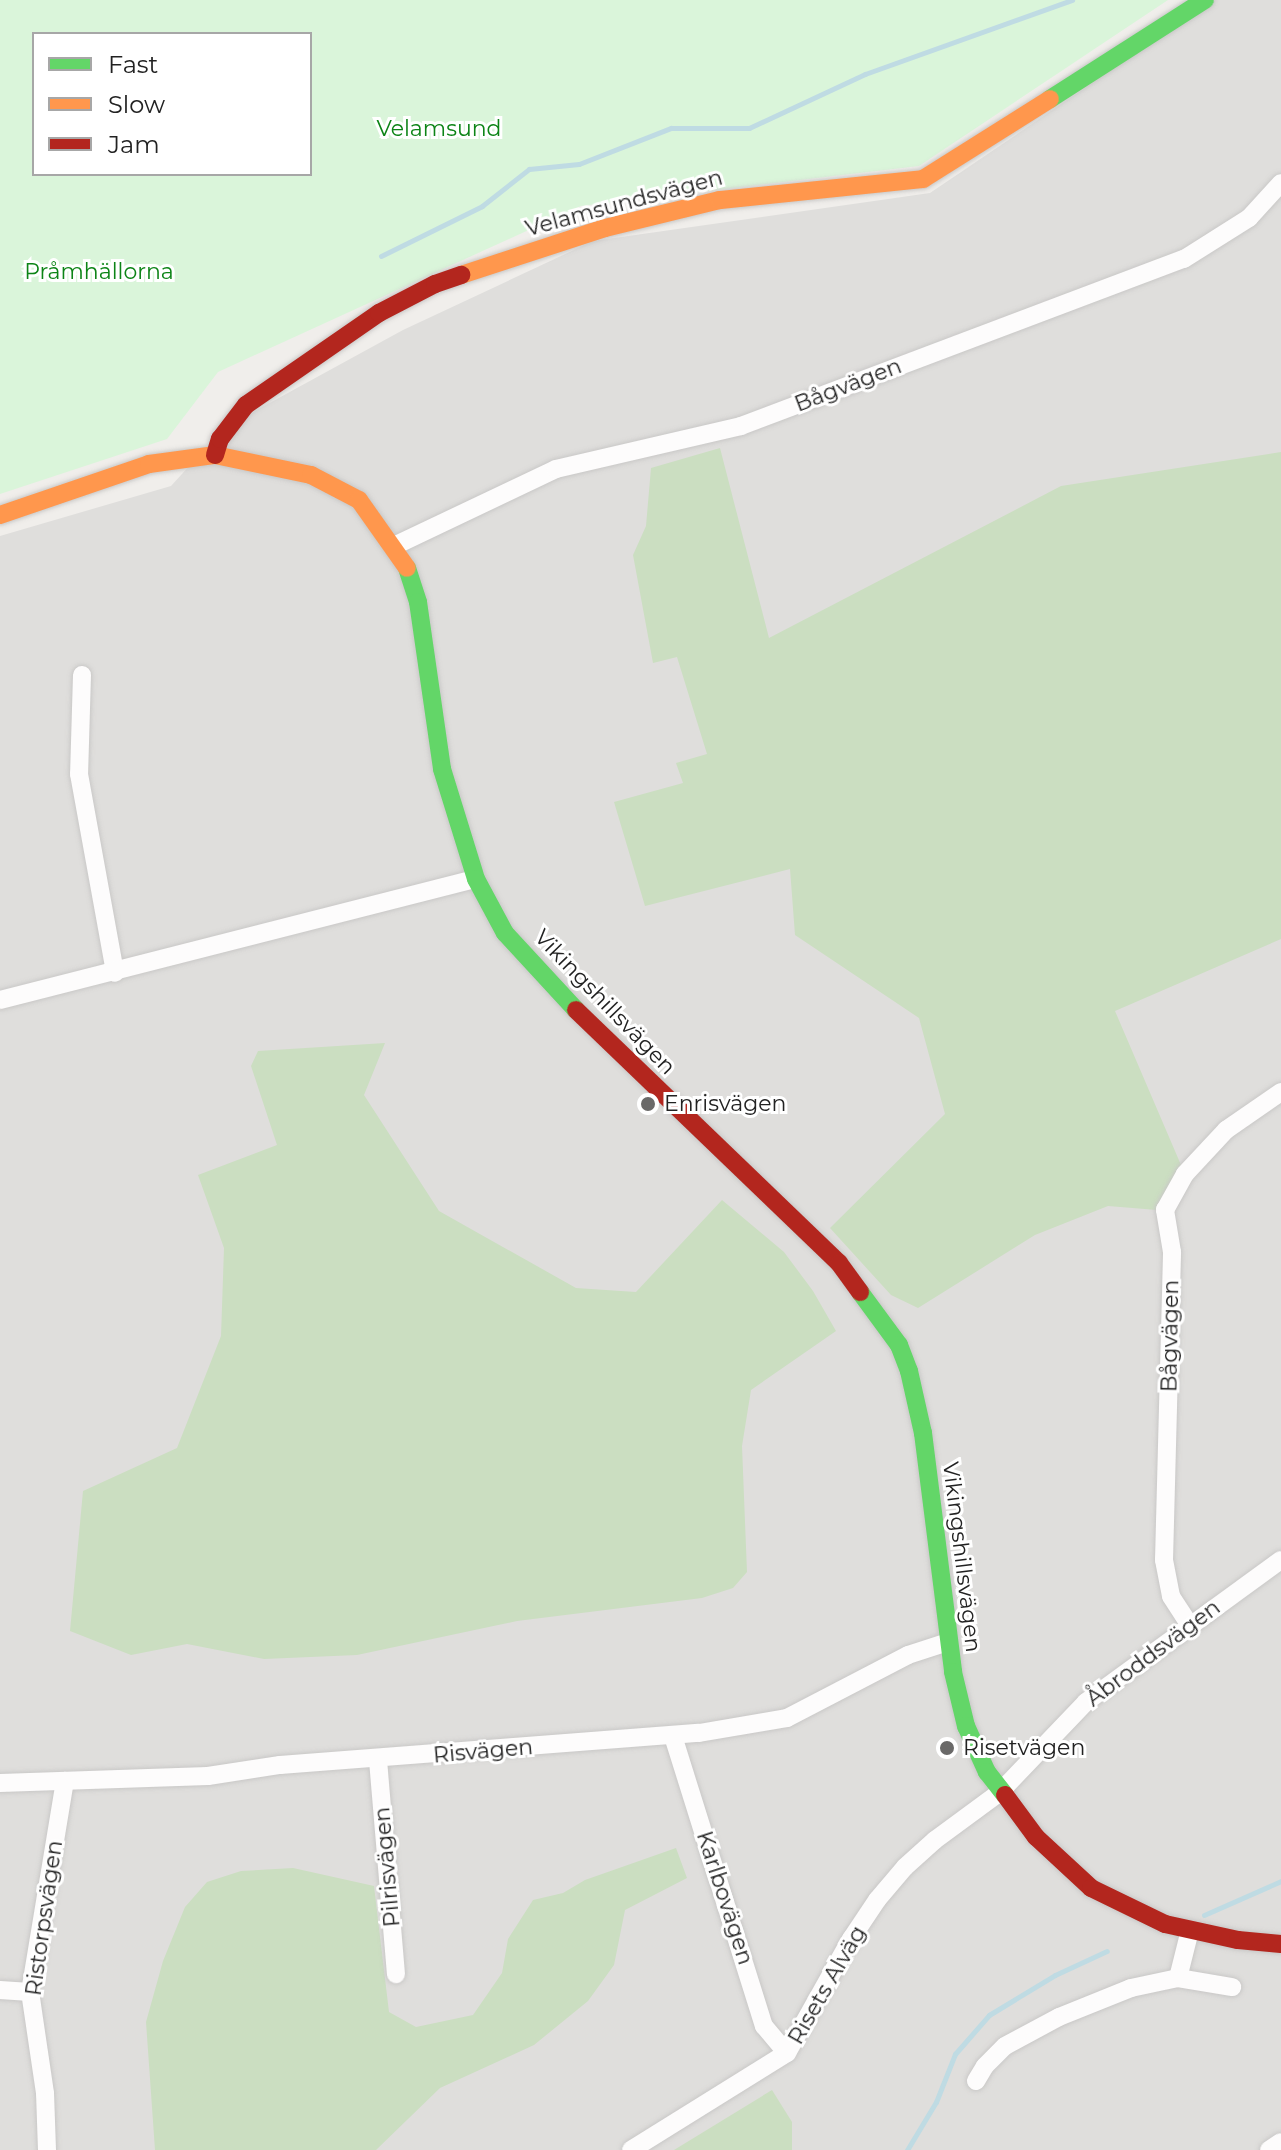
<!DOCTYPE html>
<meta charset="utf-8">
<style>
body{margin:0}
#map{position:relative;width:1281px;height:2150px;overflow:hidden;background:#f0eeeb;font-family:Montserrat,sans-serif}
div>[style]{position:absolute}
.residential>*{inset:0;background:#dfdedc}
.forest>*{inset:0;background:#cbdec1}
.park>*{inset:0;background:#daf5da}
.stream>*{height:5px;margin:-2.5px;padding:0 2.5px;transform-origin:2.5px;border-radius:2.5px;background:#bfdbe3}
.roads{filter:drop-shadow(0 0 2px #c9c8c7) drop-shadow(0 0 2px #c9c8c7)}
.street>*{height:18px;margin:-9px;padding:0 9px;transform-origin:9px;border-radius:9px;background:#fdfcfc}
.fast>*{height:18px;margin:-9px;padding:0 9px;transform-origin:9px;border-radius:9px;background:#63d668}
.slow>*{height:18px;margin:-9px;padding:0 9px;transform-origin:9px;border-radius:9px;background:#ff974d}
.jam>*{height:18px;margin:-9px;padding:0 9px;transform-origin:9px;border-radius:9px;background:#b3261e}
.dots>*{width:22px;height:22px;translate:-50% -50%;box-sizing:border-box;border:4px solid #fff;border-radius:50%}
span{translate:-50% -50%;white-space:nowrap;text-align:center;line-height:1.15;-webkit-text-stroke:6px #fff;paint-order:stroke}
.park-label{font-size:22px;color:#0c8416}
.street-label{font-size:22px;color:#222}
.poi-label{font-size:22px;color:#222}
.left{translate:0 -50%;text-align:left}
.legend{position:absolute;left:32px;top:32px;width:280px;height:144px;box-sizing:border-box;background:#fff;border:2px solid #a7a7a7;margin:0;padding:10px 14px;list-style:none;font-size:24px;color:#222}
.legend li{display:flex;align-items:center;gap:16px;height:40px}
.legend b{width:40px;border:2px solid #a7a7a7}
</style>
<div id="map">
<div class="residential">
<div style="clip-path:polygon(1215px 0,1281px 0,1281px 2150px,0 2150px,0 536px,171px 486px,224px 428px,403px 330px,593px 241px,930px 193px)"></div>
</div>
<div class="forest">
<div style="clip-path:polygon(720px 448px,769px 638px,1061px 486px,1281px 452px,1281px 939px,1115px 1011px,1181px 1165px,1157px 1210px,1108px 1206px,1035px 1235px,918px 1308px,891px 1295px,830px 1228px,945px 1114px,919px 1018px,795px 935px,790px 869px,645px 906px,614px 802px,683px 783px,676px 763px,707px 754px,677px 657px,653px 663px,633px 555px,646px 526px,651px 468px)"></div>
<div style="clip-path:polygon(385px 1043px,364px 1095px,439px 1211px,576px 1288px,636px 1292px,722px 1200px,784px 1252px,813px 1291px,836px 1331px,751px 1390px,742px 1446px,747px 1572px,733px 1588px,702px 1598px,517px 1621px,357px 1655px,264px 1659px,187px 1644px,131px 1655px,70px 1631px,83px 1491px,177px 1448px,221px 1336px,224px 1248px,198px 1175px,277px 1145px,251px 1066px,258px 1051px)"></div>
<div style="clip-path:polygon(676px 1848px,687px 1878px,625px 1910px,614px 1965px,588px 2001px,534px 2045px,440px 2088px,376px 2150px,155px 2150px,146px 2022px,163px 1961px,185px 1907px,207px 1882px,241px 1871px,293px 1868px,374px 1886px,389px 2012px,416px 2027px,473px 2015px,502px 1973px,508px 1939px,533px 1900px,563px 1893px,585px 1880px)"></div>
<div style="clip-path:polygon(772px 2090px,792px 2122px,792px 2150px,674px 2150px)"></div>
</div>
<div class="park">
<div style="clip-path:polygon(evenodd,0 0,1168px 0,919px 166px,581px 206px,218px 372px,167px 439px,0 494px,0 0,34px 34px,310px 34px,310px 174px,34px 174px,34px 34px)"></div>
</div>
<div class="stream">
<div style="left:381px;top:256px;width:113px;rotate:-26.3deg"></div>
<div style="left:482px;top:206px;width:60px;rotate:-38.2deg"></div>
<div style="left:529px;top:169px;width:50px;rotate:-5.7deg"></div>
<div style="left:579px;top:164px;width:99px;rotate:-21.4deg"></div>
<div style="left:671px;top:128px;width:78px"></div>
<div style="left:749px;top:128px;width:128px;rotate:-25deg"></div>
<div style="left:865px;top:74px;width:220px;rotate:-19.7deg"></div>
<div style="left:1204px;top:1915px;width:84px;rotate:-23.8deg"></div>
<div style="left:907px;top:2150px;width:56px;rotate:-58.9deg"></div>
<div style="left:936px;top:2102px;width:52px;rotate:-68.4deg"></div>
<div style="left:955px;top:2054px;width:52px;rotate:-48.9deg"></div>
<div style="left:989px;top:2015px;width:77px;rotate:-31.2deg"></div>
<div style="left:1055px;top:1975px;width:57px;rotate:-24.8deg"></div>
</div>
<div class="roads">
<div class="street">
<div style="left:394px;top:546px;width:179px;rotate:-25.4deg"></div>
<div style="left:556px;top:469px;width:190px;rotate:-13.1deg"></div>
<div style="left:741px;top:426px;width:473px;rotate:-20.7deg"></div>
<div style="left:1184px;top:259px;width:77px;rotate:-32.2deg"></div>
<div style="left:1249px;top:218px;width:47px;rotate:-47.6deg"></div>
<div style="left:82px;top:675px;width:99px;rotate:91.7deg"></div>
<div style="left:79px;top:774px;width:202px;rotate:79.7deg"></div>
<div style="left:0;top:1000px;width:491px;rotate:-14.3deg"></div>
<div style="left:1189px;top:1624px;width:33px;rotate:-123deg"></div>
<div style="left:1171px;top:1596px;width:37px;rotate:-101deg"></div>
<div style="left:1164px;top:1560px;width:308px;rotate:-88.5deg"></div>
<div style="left:1172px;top:1252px;width:43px;rotate:-99.5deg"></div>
<div style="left:1165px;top:1210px;width:41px;rotate:-60.9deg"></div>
<div style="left:1185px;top:1174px;width:60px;rotate:-47deg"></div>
<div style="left:1226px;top:1130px;width:67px;rotate:-34.6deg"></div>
<div style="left:673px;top:1736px;width:304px;rotate:72.6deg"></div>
<div style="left:764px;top:2026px;width:35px;rotate:50deg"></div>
<div style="left:378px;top:1760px;width:215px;rotate:85.2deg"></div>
<div style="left:0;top:1783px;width:208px;rotate:-1.9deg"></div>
<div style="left:208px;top:1776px;width:73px;rotate:-8.7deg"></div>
<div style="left:280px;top:1765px;width:420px;rotate:-4.4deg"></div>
<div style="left:699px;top:1733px;width:89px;rotate:-9.7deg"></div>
<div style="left:787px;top:1718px;width:136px;rotate:-27.5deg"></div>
<div style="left:908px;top:1655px;width:42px;rotate:-18deg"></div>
<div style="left:1190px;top:1930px;width:49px;rotate:104deg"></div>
<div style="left:1178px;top:1978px;width:55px;rotate:9.5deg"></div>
<div style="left:0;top:1990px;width:30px;rotate:4deg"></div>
<div style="left:976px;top:2081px;width:17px;rotate:-59deg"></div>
<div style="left:985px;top:2066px;width:28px;rotate:-45deg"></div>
<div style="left:1005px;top:2046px;width:61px;rotate:-28.2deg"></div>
<div style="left:1059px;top:2017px;width:78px;rotate:-21.9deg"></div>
<div style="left:1131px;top:1988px;width:48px;rotate:-12deg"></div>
<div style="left:47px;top:2150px;width:57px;rotate:-92deg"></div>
<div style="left:45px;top:2093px;width:102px;rotate:-98.4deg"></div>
<div style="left:30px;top:1992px;width:214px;rotate:-80.6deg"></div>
<div style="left:631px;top:2150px;width:184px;rotate:-31.9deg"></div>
<div style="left:787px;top:2053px;width:131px;rotate:-60.7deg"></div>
<div style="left:851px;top:1939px;width:47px;rotate:-56.3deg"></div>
<div style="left:877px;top:1900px;width:43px;rotate:-49.7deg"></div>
<div style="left:905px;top:1867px;width:40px;rotate:-42deg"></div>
<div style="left:935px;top:1840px;width:81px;rotate:-36.4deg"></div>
<div style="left:1000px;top:1792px;width:124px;rotate:-46.3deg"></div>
<div style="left:1086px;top:1702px;width:241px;rotate:-36.1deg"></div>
<div style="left:1269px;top:2150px;width:14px;rotate:-34deg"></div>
</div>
<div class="fast">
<div style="left:1050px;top:99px;width:184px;rotate:-32.6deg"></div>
<div style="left:407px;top:568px;width:36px;rotate:72deg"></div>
<div style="left:418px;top:602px;width:169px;rotate:81.8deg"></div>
<div style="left:442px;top:769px;width:115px;rotate:72.8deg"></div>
<div style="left:476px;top:879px;width:61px;rotate:61.8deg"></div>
<div style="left:505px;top:933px;width:105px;rotate:47.3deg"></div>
<div style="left:860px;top:1292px;width:66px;rotate:53.7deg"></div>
<div style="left:899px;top:1345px;width:28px;rotate:69deg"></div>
<div style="left:909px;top:1371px;width:64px;rotate:77.3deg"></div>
<div style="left:923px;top:1433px;width:241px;rotate:82.8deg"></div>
<div style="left:953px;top:1672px;width:56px;rotate:76.5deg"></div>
<div style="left:966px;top:1726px;width:51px;rotate:65.5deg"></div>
<div style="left:987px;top:1772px;width:29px;rotate:52deg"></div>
</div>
<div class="slow">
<div style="left:461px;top:275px;width:151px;rotate:-18.1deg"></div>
<div style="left:605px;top:228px;width:118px;rotate:-13.7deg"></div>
<div style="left:720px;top:200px;width:204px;rotate:-5.9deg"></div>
<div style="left:923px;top:179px;width:150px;rotate:-32.2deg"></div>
<div style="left:0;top:515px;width:157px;rotate:-18.9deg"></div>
<div style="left:149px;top:464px;width:67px;rotate:-7.8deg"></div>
<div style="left:215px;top:455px;width:98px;rotate:11.8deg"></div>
<div style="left:311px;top:475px;width:54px;rotate:27.5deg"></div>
<div style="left:359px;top:500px;width:83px;rotate:54.8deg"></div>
</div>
<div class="jam">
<div style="left:215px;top:455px;width:17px;rotate:-73deg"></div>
<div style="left:220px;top:439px;width:43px;rotate:-52.6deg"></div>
<div style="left:246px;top:405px;width:162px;rotate:-34.7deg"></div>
<div style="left:379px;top:313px;width:63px;rotate:-27.4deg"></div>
<div style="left:435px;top:284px;width:28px;rotate:-19deg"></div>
<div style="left:576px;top:1010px;width:365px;rotate:43.9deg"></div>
<div style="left:839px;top:1263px;width:36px;rotate:54deg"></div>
<div style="left:1005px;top:1795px;width:52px;rotate:53.6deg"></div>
<div style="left:1036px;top:1837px;width:75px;rotate:42.8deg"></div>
<div style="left:1091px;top:1888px;width:82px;rotate:25.9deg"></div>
<div style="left:1165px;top:1924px;width:75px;rotate:12.4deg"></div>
<div style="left:1238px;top:1940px;width:43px;rotate:5.3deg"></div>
</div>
</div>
<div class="dots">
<div style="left:648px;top:1104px;background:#6a6968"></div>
<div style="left:947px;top:1748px;background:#6a6968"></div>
</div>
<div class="park-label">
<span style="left:439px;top:129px">Velamsund</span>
<span style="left:99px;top:272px">Pråmhällorna</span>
</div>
<div class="street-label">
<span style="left:624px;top:203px;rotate:-15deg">Velamsundsvägen</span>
<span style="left:848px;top:385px;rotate:-21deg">Bågvägen</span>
<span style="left:605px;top:1002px;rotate:46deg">Vikingshillsvägen</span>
<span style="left:1170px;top:1336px;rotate:-89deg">Bågvägen</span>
<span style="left:962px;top:1557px;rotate:83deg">Vikingshillsvägen</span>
<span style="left:1153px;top:1653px;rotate:-37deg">Åbroddsvägen</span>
<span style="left:483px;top:1751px;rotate:-5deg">Risvägen</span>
<span style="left:387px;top:1867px;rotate:-95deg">Pilrisvägen</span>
<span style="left:725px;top:1898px;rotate:72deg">Karlbovägen</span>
<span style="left:44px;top:1918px;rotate:-82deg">Ristorpsvägen</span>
<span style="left:827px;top:1985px;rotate:-60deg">Risets Alväg</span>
</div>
<div class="poi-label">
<span class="left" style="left:664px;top:1104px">Enrisvägen</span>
<span class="left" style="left:963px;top:1748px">Risetvägen</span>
</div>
<ul class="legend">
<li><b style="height:10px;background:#63d668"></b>Fast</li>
<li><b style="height:10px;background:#ff974d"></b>Slow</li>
<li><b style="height:10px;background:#b3261e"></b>Jam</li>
</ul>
</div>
